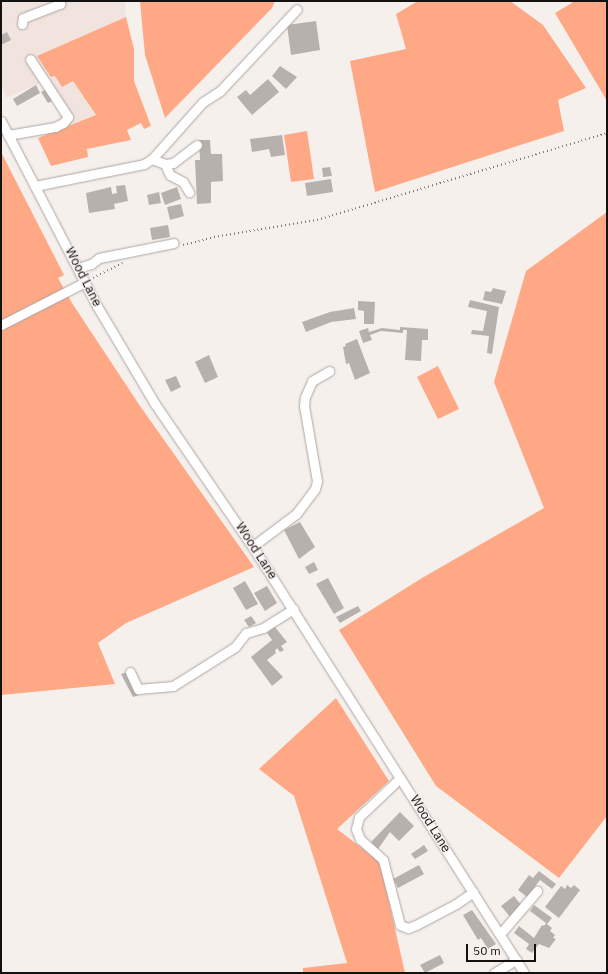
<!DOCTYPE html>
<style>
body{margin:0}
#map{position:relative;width:608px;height:974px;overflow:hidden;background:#f6f0ed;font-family:"IBM Plex Sans",sans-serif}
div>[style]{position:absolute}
.built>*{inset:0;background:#f1e3de}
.green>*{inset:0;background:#fea885}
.building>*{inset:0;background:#b7b1ae}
.path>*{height:1.5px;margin-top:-0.75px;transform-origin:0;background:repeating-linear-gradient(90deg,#7b7775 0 1px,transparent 0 4px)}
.roads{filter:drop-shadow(0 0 1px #aca6a3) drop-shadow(0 0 1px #aca6a3)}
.minor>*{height:9px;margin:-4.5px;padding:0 4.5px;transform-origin:4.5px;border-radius:4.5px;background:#fff}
span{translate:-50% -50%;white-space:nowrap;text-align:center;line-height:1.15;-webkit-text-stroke:3px #f6f0ed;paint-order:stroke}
.street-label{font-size:13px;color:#141211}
.frame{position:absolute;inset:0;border:2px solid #141211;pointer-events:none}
.scale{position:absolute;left:466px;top:944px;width:70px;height:18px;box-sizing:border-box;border:2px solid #141211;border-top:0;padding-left:5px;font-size:12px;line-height:14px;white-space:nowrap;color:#141211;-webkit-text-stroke:3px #f6f0ed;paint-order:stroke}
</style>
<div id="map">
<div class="built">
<div style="clip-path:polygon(1px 1px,125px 1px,126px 17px,37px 56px,55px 76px,73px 81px,96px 116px,68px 126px,42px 82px,7px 98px,1px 86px)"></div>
</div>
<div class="green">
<div style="clip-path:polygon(140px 1px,275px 1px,272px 8px,165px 118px,145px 55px)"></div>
<div style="clip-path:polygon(418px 1px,510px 1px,543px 25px,586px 88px,558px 100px,564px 131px,375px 192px,350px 61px,406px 49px,396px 14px)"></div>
<div style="clip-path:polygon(575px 1px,607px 1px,607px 101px,555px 13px)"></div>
<div style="clip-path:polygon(126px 17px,134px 49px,134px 81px,151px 126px,144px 129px,141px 123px,127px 130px,131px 140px,87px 149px,88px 157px,51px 166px,38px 138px,96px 115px,73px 81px,62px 87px,55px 76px,51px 77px,37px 56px)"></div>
<div style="clip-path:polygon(307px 131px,314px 179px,291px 182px,284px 135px)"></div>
<div style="clip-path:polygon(1px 152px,64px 275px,58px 278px,72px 303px,140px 406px,254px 567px,126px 623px,98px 643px,115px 684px,1px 695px)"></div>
<div style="clip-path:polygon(607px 212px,607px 816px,559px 878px,436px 786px,339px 630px,422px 578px,544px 508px,494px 382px,526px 271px)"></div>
<div style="clip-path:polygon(438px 366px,459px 409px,438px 419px,417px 377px)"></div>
<div style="clip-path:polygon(336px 698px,389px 781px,337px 829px,380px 862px,405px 973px,303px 973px,303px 968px,347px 963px,294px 796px,259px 769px)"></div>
</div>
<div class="building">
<div style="clip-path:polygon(316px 21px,320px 50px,291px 55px,287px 25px)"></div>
<div style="clip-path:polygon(7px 32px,11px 40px,1px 45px,1px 35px)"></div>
<div style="clip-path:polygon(280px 66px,297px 77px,286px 89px,272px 76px)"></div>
<div style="clip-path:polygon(268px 79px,279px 92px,252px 115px,237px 97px,246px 90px,250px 95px)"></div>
<div style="clip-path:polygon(36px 85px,40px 93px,17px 106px,13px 99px)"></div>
<div style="clip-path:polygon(47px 89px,54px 100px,48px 103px,41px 92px)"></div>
<div style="clip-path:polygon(282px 135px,285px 155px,271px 157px,269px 149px,252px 152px,250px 139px)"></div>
<div style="clip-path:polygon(199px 140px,210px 140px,211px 154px,222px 154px,223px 181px,211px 182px,211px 203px,197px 204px,195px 160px,200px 160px)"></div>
<div style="clip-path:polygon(330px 167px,332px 176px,323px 177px,322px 168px)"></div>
<div style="clip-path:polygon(331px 179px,333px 192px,307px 196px,305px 183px)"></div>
<div style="clip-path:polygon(125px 185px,128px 201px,114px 204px,115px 209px,89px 213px,86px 193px,111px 187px,112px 194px,117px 193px,116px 186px)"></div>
<div style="clip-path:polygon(177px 187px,181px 199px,165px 205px,161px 193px)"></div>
<div style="clip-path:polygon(159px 192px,161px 203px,149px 205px,147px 195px)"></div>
<div style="clip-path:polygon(181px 204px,184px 216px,170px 220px,167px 207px)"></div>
<div style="clip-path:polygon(168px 225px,170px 237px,152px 240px,150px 228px)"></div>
<div style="clip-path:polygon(493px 288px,506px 291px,502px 304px,483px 300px,485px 291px,491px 292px)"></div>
<div style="clip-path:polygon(470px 300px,499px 307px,492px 354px,487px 353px,489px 336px,471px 334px,472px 330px,483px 331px,487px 311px,468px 307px)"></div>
<div style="clip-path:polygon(358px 301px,375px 302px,374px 324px,364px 324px,364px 311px,358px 310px)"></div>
<div style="clip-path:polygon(354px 308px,356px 319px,331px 322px,306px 332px,302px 322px,330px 312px)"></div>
<div style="clip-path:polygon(400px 327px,428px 329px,428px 340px,422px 340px,421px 361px,405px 360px,407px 330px,403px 330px,403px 333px,381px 331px,370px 335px,372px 340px,363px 343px,359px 331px,368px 328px,369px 332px,382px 328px,400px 330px)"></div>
<div style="clip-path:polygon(357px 339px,370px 373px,355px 380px,349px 363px,346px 364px,343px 347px,346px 346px,345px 344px)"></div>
<div style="clip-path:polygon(209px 355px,218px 377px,205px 383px,195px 362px)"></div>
<div style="clip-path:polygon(176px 376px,181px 387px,171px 392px,165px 380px)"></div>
<div style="clip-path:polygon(300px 522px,315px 547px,299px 559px,284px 530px)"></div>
<div style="clip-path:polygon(314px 562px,318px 570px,309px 574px,305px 567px)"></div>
<div style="clip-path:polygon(328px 578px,344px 608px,334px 614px,316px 584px)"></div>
<div style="clip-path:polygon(245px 581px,258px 604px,246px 610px,233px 588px)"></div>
<div style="clip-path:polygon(267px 586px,277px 603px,265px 611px,254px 593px)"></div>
<div style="clip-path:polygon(358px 606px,361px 611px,340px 623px,336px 617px)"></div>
<div style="clip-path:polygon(251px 616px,256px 623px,249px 627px,244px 620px)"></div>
<div style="clip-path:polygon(275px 627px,287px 642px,281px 646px,284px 650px,280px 652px,277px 648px,275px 651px,276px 653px,267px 660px,283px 677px,272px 686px,251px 657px,272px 640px,267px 633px)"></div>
<div style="clip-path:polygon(127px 672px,139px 695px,133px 697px,121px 674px)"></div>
<div style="clip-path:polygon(400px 812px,414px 826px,399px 841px,390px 832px,378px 849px,371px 842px)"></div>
<div style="clip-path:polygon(424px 845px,428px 851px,415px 859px,411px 854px)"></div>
<div style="clip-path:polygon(419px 865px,424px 874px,398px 888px,393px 879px)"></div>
<div style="clip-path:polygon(539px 871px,556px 884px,552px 889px,540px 880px,527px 897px,518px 890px,529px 875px,533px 878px)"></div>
<div style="clip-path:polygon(567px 885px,571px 888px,574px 885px,580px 890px,559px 918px,545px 907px,561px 886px,565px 889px)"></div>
<div style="clip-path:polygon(514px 896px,522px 906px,512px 919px,501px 906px)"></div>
<div style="clip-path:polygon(534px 905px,552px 918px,547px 924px,552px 928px,550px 931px,555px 935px,553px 938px,556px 939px,549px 948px,539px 944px,532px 953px,526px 949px,529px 944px,514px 933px,519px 926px,534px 938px,542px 925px,544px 926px,546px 923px,530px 911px)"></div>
<div style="clip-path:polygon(472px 910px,496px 944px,488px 949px,481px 938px,478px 940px,463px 915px)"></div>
<div style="clip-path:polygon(440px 955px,444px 963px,425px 973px,420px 965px)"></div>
</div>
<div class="path">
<div style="left:183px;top:245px;width:32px;rotate:-14deg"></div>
<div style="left:214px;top:237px;width:104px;rotate:-9.4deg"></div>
<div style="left:317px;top:220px;width:303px;rotate:-16.7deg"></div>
<div style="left:93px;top:278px;width:33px;rotate:-27deg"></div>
</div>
<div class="roads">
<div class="minor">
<div style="left:22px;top:24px;width:6px;rotate:-81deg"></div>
<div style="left:23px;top:18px;width:40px;rotate:-21deg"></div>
<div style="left:60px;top:4px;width:3px;rotate:-108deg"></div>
<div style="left:1px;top:121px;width:208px;rotate:62.6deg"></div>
<div style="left:97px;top:306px;width:114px;rotate:59.4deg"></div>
<div style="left:155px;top:404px;width:179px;rotate:55.7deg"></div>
<div style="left:256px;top:552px;width:499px;rotate:57.5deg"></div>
<div style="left:8px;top:135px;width:48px;rotate:-9.7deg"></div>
<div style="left:55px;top:127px;width:9px;rotate:-27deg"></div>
<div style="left:63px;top:123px;width:8px;rotate:-50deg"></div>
<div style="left:68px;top:117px;width:69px;rotate:-123.2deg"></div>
<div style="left:152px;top:159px;width:14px;rotate:21deg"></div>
<div style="left:165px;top:164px;width:8px;rotate:-7deg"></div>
<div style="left:173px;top:163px;width:30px;rotate:-37deg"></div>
<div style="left:165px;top:164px;width:12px;rotate:66deg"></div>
<div style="left:170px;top:175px;width:15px;rotate:28deg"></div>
<div style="left:183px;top:182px;width:12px;rotate:59deg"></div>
<div style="left:35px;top:186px;width:111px;rotate:-11.4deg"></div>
<div style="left:144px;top:164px;width:9px;rotate:-32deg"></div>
<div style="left:152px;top:159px;width:76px;rotate:-48.2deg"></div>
<div style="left:203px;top:102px;width:20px;rotate:-33deg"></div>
<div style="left:220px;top:91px;width:112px;rotate:-46.8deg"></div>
<div style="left:78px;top:268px;width:14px;rotate:-17deg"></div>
<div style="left:91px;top:264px;width:10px;rotate:-37deg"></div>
<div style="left:99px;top:258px;width:76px;rotate:-11.3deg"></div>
<div style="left:1px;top:325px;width:94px;rotate:-27.1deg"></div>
<div style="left:253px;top:546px;width:54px;rotate:-36.7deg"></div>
<div style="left:296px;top:514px;width:31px;rotate:-53deg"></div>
<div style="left:315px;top:489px;width:8px;rotate:-76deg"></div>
<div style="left:317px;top:481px;width:76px;rotate:-99.8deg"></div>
<div style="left:304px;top:406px;width:9px;rotate:-84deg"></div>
<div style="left:305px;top:397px;width:17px;rotate:-66deg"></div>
<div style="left:312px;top:381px;width:20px;rotate:-30deg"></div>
<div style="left:130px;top:672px;width:19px;rotate:65deg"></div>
<div style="left:138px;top:689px;width:35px;rotate:-5deg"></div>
<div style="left:173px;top:686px;width:73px;rotate:-32.2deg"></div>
<div style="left:235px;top:647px;width:18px;rotate:-52deg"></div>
<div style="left:246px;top:633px;width:18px;rotate:-16deg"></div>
<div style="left:263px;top:628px;width:36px;rotate:-32deg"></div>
<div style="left:400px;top:778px;width:57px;rotate:136.4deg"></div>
<div style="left:359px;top:817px;width:12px;rotate:104deg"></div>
<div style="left:356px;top:829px;width:11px;rotate:68deg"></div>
<div style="left:360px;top:839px;width:31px;rotate:42deg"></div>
<div style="left:383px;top:860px;width:67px;rotate:75.3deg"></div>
<div style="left:400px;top:925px;width:9px;rotate:21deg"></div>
<div style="left:408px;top:928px;width:9px;rotate:-21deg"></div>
<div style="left:416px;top:925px;width:45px;rotate:-27.7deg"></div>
<div style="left:456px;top:904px;width:21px;rotate:-35deg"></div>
<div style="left:500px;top:934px;width:57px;rotate:-49.3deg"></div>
<div style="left:494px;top:973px;width:26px;rotate:-31deg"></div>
</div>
</div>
<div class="street-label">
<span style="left:83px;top:277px;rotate:63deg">Wood Lane</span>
<span style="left:256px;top:551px;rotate:57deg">Wood Lane</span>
<span style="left:430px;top:824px;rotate:58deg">Wood Lane</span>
</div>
<div class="frame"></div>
<div class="scale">50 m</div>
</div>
